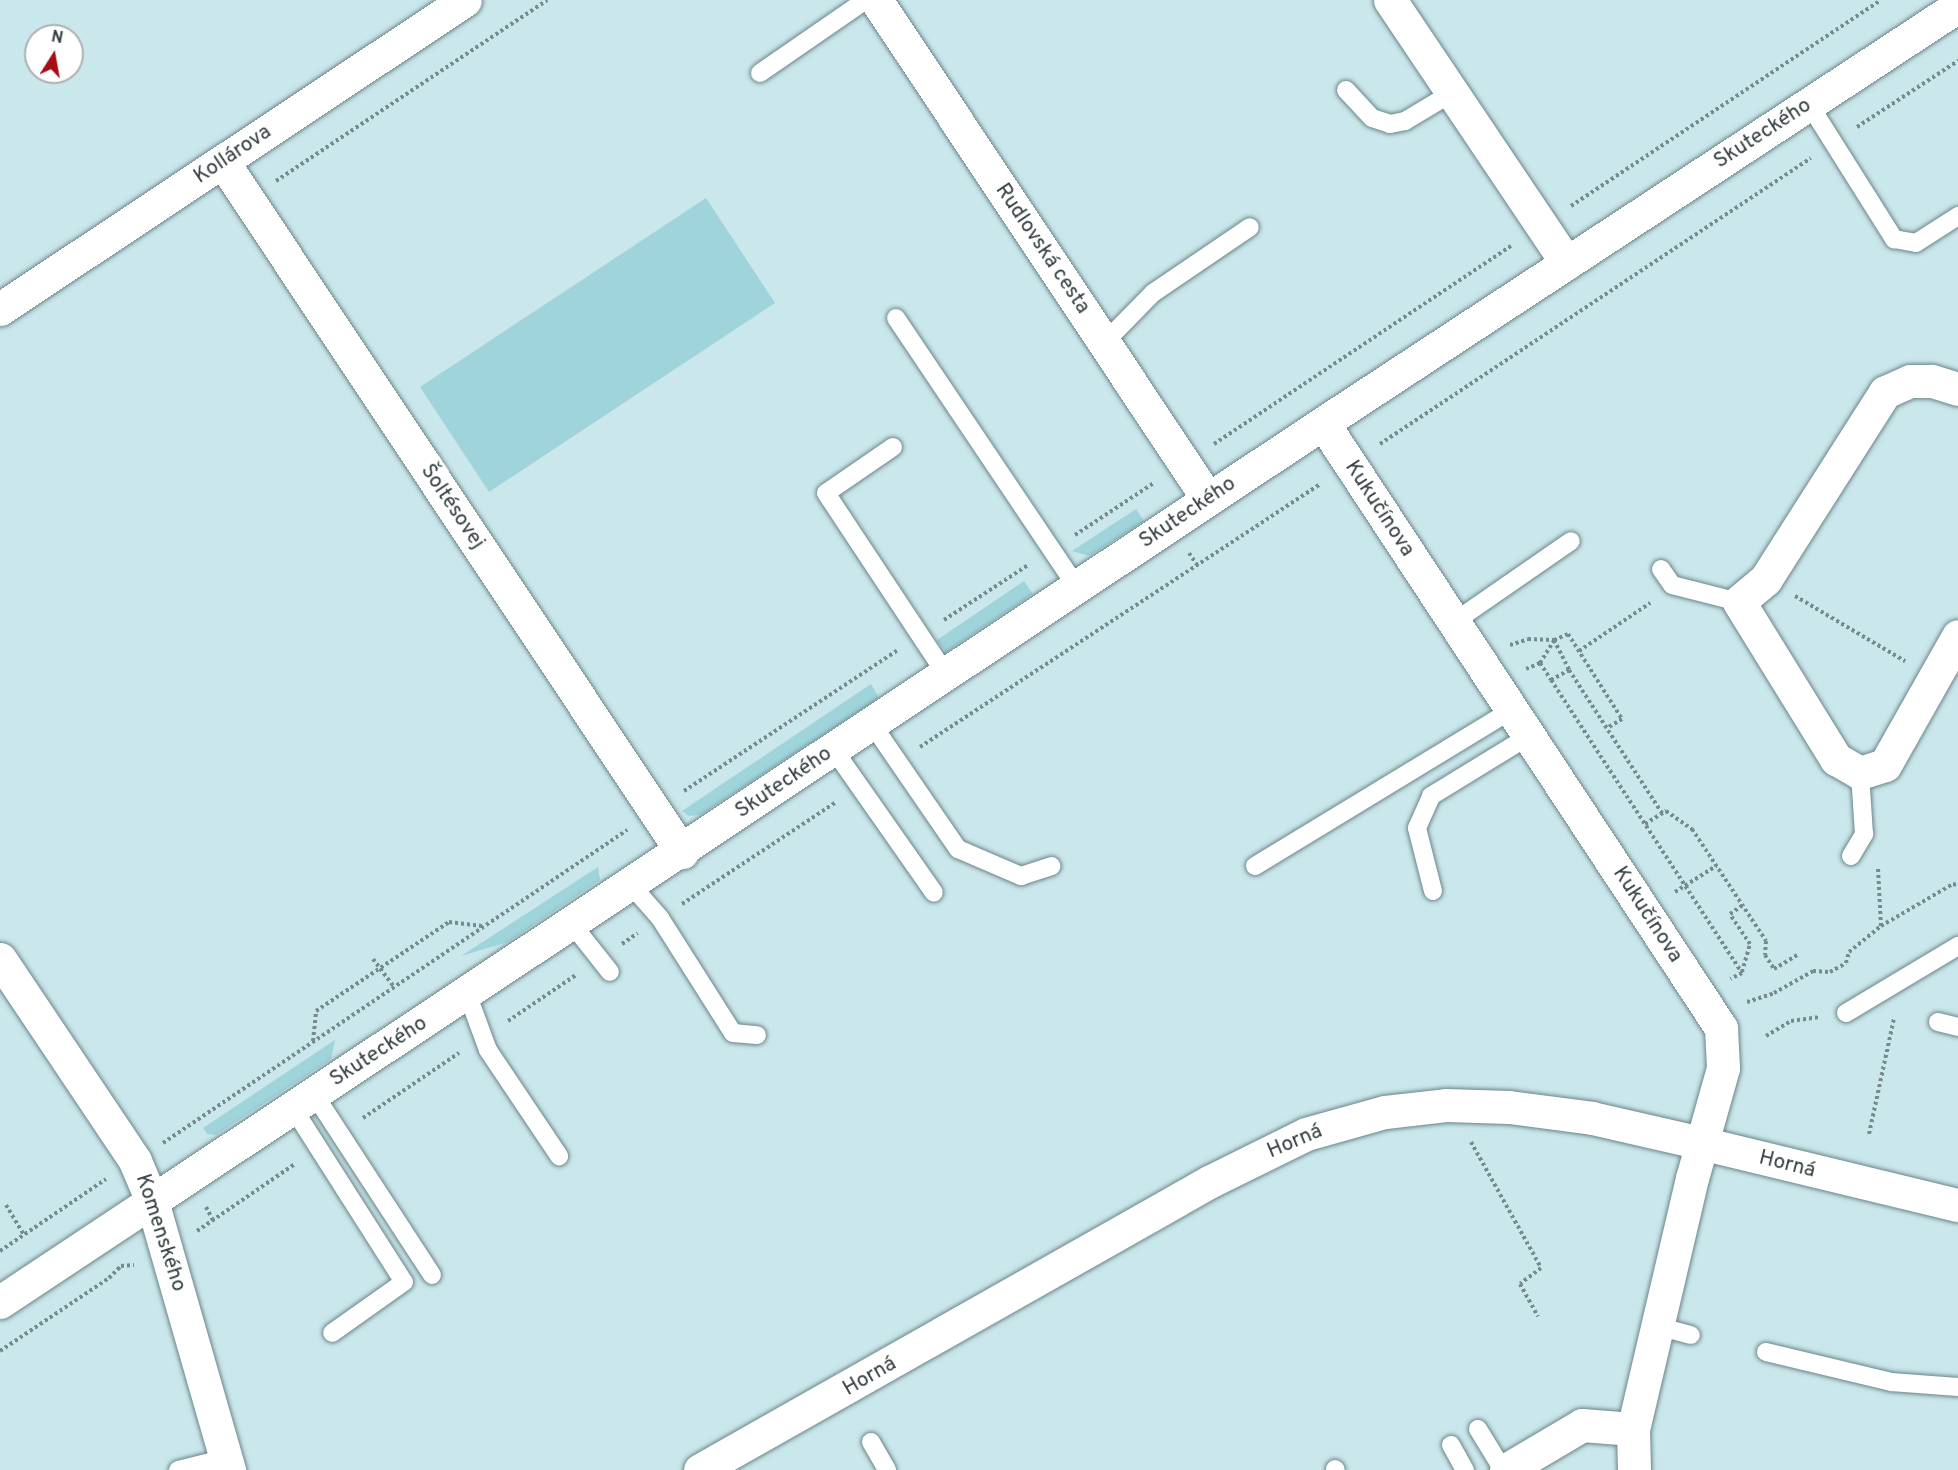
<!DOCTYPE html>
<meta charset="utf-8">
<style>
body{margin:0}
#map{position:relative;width:1958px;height:1470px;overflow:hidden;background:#cae7eb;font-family:Overpass,sans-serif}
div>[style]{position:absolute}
.green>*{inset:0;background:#a0d4db}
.path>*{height:4px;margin-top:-2px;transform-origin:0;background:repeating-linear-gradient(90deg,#778a8d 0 3px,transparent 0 6px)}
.roads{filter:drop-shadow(0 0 2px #6b8589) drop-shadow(0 0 2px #6b8589)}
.service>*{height:18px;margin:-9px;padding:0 9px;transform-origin:9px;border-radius:9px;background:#fff}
.minor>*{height:33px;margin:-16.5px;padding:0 16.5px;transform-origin:16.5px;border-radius:16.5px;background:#fff}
.tertiary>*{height:33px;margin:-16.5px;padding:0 16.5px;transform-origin:16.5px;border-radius:16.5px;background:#fff}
span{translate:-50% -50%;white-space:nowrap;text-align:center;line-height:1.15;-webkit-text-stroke:6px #fff;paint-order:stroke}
.street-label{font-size:21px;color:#323d3f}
.north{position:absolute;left:24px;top:24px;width:60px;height:60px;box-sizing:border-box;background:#fff;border:2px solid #adb1b2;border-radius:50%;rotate:11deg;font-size:16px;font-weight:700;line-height:24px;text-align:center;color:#323d3f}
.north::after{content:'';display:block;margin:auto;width:21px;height:27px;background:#a60f17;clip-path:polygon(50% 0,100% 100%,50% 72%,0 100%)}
</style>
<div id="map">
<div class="green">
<div style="clip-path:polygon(706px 198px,775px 303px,489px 492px,420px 387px)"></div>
<div style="clip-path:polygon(1136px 509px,1144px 521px,1089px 556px,1072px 551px)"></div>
<div style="clip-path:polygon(1024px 581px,1033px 594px,946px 652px,937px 640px)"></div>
<div style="clip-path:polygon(871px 684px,879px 698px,700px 815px,689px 816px,682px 811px)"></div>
<div style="clip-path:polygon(598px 867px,600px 880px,508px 942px,461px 956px)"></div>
<div style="clip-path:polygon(335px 1040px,331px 1059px,216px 1135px,207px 1134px,203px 1128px)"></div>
</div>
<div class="path">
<div style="left:1857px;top:127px;width:121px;rotate:-33.2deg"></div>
<div style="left:276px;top:181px;width:326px;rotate:-33.7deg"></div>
<div style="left:1571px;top:206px;width:372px;rotate:-33.6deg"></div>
<div style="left:1214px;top:444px;width:358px;rotate:-33.7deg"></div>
<div style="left:1380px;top:444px;width:517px;rotate:-33.57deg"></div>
<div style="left:1075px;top:535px;width:95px;rotate:-33.4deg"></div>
<div style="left:1189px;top:553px;width:14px;rotate:56deg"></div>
<div style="left:1795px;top:596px;width:128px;rotate:30.6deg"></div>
<div style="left:944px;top:620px;width:100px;rotate:-33.2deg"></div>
<div style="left:1554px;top:640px;width:34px;rotate:63deg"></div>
<div style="left:1510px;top:645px;width:19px;rotate:-18deg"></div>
<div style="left:1528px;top:639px;width:26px;rotate:2deg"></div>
<div style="left:1554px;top:640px;width:15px;rotate:-23deg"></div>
<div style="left:1568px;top:634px;width:101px;rotate:57.6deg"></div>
<div style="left:1622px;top:719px;width:17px;rotate:149deg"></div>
<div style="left:1579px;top:651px;width:86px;rotate:-34.1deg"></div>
<div style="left:1540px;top:663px;width:26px;rotate:-58deg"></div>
<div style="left:1526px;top:669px;width:15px;rotate:-23deg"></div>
<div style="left:1540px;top:663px;width:20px;rotate:57deg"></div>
<div style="left:1551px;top:680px;width:350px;rotate:56.9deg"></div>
<div style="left:1742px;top:973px;width:13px;rotate:153deg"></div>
<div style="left:1551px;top:680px;width:21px;rotate:-29deg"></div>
<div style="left:1569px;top:670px;width:171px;rotate:57deg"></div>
<div style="left:920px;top:747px;width:479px;rotate:-33.3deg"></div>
<div style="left:684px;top:791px;width:256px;rotate:-33.4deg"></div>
<div style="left:1645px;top:824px;width:25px;rotate:-32deg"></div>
<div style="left:1666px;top:811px;width:32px;rotate:35deg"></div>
<div style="left:1692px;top:829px;width:134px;rotate:56.5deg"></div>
<div style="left:1766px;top:941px;width:14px;rotate:94deg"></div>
<div style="left:1765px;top:955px;width:17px;rotate:57deg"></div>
<div style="left:1774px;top:969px;width:29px;rotate:-31deg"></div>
<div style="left:1675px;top:892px;width:49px;rotate:-32.4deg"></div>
<div style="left:682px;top:904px;width:185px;rotate:-33.5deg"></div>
<div style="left:1881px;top:926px;width:83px;rotate:-30.3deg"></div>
<div style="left:1953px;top:884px;width:5px;rotate:11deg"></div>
<div style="left:622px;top:944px;width:19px;rotate:-35deg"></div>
<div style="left:373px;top:959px;width:35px;rotate:53deg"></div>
<div style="left:1742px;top:972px;width:29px;rotate:-74deg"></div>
<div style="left:1750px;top:944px;width:36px;rotate:-124deg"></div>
<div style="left:1730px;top:914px;width:16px;rotate:-35deg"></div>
<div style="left:1747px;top:1002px;width:28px;rotate:-18deg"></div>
<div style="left:1774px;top:993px;width:45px;rotate:-29.4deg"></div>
<div style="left:1813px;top:971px;width:17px;rotate:3deg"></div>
<div style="left:1830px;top:972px;width:18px;rotate:-29deg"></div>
<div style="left:1846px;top:963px;width:11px;rotate:-75deg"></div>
<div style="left:1849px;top:952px;width:41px;rotate:-39.1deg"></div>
<div style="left:1881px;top:926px;width:58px;rotate:-93deg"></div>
<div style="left:508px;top:1021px;width:82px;rotate:-34.1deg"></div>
<div style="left:1766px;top:1036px;width:29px;rotate:-31deg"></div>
<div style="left:1791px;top:1021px;width:29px;rotate:-8deg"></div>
<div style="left:313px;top:1041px;width:30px;rotate:-84deg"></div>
<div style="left:316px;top:1011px;width:160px;rotate:-33.8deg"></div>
<div style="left:449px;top:922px;width:33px;rotate:7deg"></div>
<div style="left:363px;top:1118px;width:116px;rotate:-34.1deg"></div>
<div style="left:1869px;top:1134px;width:119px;rotate:-77.8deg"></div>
<div style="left:1471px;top:1142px;width:144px;rotate:60.9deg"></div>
<div style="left:1541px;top:1268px;width:26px;rotate:143deg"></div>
<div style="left:1520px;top:1284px;width:37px;rotate:61deg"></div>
<div style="left:163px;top:1143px;width:560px;rotate:-34deg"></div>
<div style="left:6px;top:1205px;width:35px;rotate:59deg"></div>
<div style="left:206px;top:1207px;width:15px;rotate:62deg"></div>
<div style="left:197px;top:1231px;width:119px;rotate:-34.4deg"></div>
<div style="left:0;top:1251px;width:128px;rotate:-34.2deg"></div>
<div style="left:0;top:1351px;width:131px;rotate:-33.8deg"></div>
<div style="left:109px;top:1278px;width:17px;rotate:-45deg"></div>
<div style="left:121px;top:1266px;width:13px;rotate:-4deg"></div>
</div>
<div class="roads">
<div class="service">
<div style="left:760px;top:73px;width:129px;rotate:-34.6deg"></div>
<div style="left:1346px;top:90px;width:38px;rotate:47deg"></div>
<div style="left:1372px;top:118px;width:19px;rotate:18deg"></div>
<div style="left:1390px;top:124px;width:15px;rotate:-11deg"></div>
<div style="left:1405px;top:121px;width:55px;rotate:-30.8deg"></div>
<div style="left:1809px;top:104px;width:160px;rotate:57.8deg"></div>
<div style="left:1894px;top:239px;width:22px;rotate:10deg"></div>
<div style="left:1916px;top:243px;width:50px;rotate:-32.7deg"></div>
<div style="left:896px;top:318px;width:324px;rotate:56.1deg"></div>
<div style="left:1104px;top:343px;width:70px;rotate:-45.6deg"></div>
<div style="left:1153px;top:293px;width:117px;rotate:-34.2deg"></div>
<div style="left:893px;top:447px;width:81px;rotate:145.5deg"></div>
<div style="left:826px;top:493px;width:217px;rotate:56.5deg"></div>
<div style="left:1661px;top:569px;width:19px;rotate:55deg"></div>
<div style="left:1672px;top:585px;width:69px;rotate:14.2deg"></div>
<div style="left:1454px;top:622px;width:142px;rotate:-34.7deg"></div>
<div style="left:872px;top:724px;width:152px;rotate:55.5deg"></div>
<div style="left:958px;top:849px;width:69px;rotate:23.2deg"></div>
<div style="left:1021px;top:876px;width:32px;rotate:-18deg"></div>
<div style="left:834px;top:750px;width:174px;rotate:55deg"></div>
<div style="left:1851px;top:856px;width:26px;rotate:-59deg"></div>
<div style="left:1864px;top:834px;width:61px;rotate:-93.8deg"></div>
<div style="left:1255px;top:866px;width:301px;rotate:-31.3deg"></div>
<div style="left:631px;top:885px;width:44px;rotate:48.7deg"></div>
<div style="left:660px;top:918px;width:136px;rotate:57.6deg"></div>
<div style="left:733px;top:1033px;width:24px;rotate:5deg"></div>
<div style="left:1433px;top:891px;width:65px;rotate:-104.3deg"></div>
<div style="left:1417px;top:828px;width:35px;rotate:-66deg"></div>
<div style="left:1431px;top:796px;width:115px;rotate:-31.5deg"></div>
<div style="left:572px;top:924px;width:61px;rotate:51.6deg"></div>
<div style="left:467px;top:993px;width:61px;rotate:69.8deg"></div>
<div style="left:488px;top:1050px;width:128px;rotate:56.2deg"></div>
<div style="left:1846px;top:1013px;width:131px;rotate:-30.9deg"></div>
<div style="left:1938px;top:1022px;width:21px;rotate:14deg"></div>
<div style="left:314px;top:1094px;width:216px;rotate:56.9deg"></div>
<div style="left:293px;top:1108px;width:206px;rotate:57.5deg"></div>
<div style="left:404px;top:1282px;width:88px;rotate:144.7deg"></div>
<div style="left:1657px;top:1326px;width:35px;rotate:15deg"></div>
<div style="left:1766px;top:1352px;width:129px;rotate:13.5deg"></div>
<div style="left:1891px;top:1382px;width:67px;rotate:4.3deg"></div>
<div style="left:1478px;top:1429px;width:48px;rotate:58.6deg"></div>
<div style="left:871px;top:1442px;width:32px;rotate:60deg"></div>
<div style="left:1451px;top:1445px;width:29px;rotate:61deg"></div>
<div style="left:1335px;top:1469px;width:1px;rotate:45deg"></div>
<div style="left:178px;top:1470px;width:49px;rotate:-14deg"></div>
</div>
<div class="minor">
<div style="left:1390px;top:0;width:317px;rotate:56.1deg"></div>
<div style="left:223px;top:162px;width:829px;rotate:56.37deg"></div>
<div style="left:1958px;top:389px;width:28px;rotate:-163deg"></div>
<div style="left:1931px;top:381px;width:21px;rotate:180deg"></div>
<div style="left:1910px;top:381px;width:27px;rotate:156deg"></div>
<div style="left:1885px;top:392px;width:222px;rotate:122.5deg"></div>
<div style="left:1766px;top:579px;width:35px;rotate:140deg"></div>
<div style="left:1739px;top:602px;width:185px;rotate:58.3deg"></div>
<div style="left:1836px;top:759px;width:28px;rotate:30deg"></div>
<div style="left:1860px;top:773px;width:26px;rotate:-18deg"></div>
<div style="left:1885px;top:765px;width:148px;rotate:-60.5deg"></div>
<div style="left:1323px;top:423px;width:760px;rotate:-33.29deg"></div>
<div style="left:0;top:1302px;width:182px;rotate:-33.6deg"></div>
<div style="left:152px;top:1201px;width:280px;rotate:74deg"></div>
<div style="left:700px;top:1470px;width:585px;rotate:-29.5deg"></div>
<div style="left:1209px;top:1182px;width:108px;rotate:-26.3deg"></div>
<div style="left:1306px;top:1134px;width:82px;rotate:-15.6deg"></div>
<div style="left:1385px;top:1112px;width:61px;rotate:-6.5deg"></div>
<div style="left:1446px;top:1105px;width:63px;rotate:1.8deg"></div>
<div style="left:1509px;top:1107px;width:84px;rotate:7.5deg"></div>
<div style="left:1592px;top:1118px;width:112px;rotate:12.9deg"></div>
<div style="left:1506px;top:1470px;width:88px;rotate:-30.6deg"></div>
<div style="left:1582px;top:1425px;width:51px;rotate:4.5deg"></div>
</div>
<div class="tertiary">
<div style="left:876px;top:0;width:599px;rotate:56.36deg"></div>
<div style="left:0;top:309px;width:558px;rotate:-33.6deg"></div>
<div style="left:0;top:959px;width:243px;rotate:56.2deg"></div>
<div style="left:135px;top:1161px;width:43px;rotate:67deg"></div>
<div style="left:152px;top:1201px;width:1406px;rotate:-33.6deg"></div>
<div style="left:1323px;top:423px;width:724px;rotate:56.66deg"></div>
<div style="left:1721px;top:1028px;width:40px;rotate:87.1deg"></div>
<div style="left:1723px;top:1068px;width:114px;rotate:105.7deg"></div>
<div style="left:1692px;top:1178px;width:258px;rotate:103.2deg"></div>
<div style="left:1633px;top:1429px;width:41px;rotate:88.6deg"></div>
<div style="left:1701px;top:1143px;width:264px;rotate:13.6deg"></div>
</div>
</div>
<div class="street-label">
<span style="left:1763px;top:134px;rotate:-33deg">Skuteckého</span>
<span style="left:233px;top:155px;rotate:-34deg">Kollárova</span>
<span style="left:1042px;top:249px;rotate:56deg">Rudlovská cesta</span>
<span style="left:452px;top:507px;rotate:56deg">Šoltésovej</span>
<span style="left:1379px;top:509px;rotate:57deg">Kukučínova</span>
<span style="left:1188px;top:513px;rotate:-34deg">Skuteckého</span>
<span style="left:784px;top:783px;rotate:-34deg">Skuteckého</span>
<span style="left:1647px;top:915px;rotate:57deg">Kukučínova</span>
<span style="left:379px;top:1052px;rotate:-33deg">Skuteckého</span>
<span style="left:1295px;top:1142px;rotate:-23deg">Horná</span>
<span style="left:1787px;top:1165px;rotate:14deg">Horná</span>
<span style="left:160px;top:1233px;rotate:72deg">Komenského</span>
<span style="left:870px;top:1377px;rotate:-30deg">Horná</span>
</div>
<div class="north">N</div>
</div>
